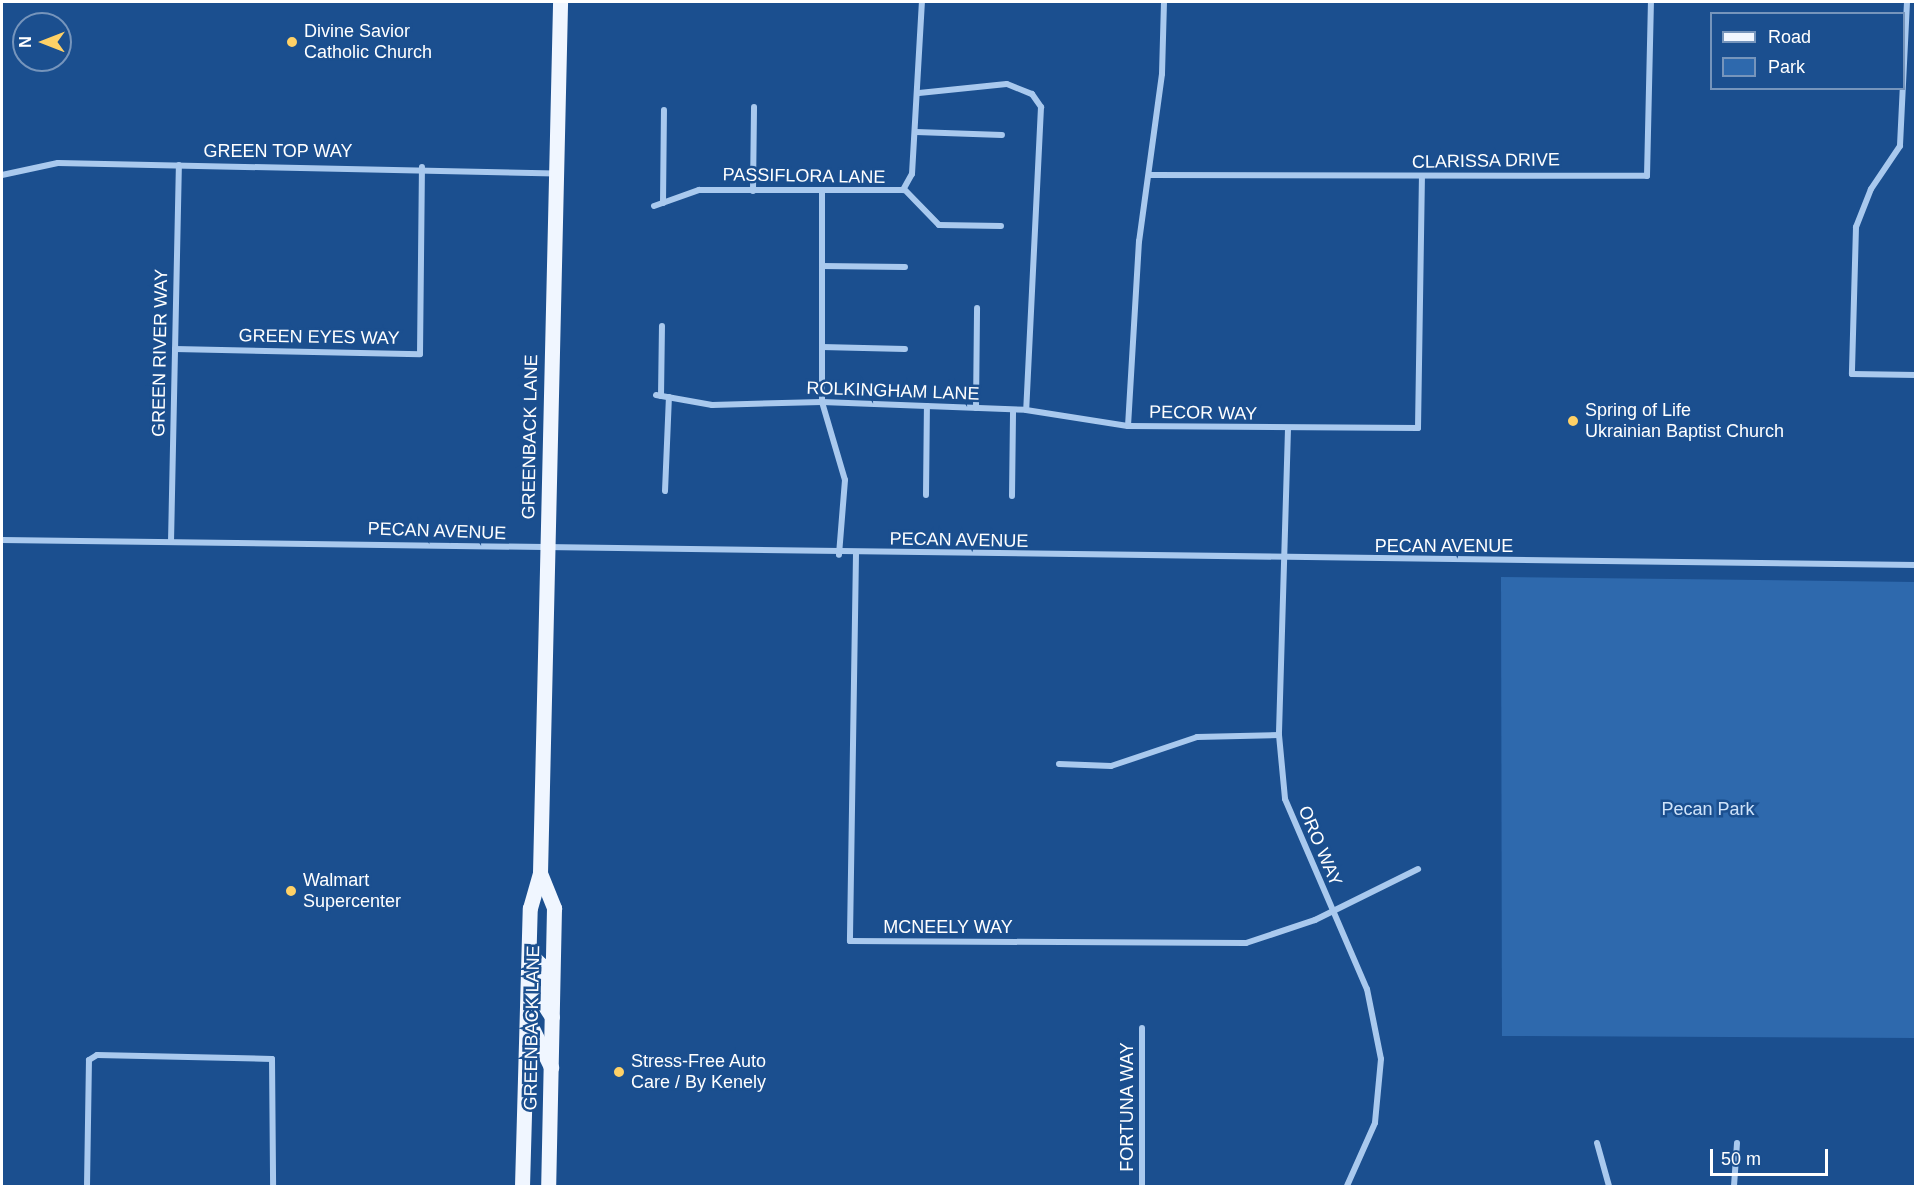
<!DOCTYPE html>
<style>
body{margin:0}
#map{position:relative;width:1917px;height:1188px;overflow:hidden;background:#1b4f8f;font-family:Arial,sans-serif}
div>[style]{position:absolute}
.green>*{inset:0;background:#2e69ad}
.street>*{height:6px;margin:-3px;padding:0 3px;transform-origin:3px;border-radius:3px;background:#a9c9ee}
.primary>*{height:15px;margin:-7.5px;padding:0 7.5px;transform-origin:7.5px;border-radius:7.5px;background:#f0f6ff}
.dots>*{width:16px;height:16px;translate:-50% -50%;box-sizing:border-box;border:3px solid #1b4f8f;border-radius:50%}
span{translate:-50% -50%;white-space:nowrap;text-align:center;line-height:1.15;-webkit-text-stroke:5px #1b4f8f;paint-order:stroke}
.poi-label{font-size:18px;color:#fff}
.left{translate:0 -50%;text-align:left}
.street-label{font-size:18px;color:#fff}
.park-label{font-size:18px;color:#cfe3fa}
.frame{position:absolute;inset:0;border:3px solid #fff;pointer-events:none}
.legend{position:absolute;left:1710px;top:12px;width:195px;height:78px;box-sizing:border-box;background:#1b4f8f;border:2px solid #7695bc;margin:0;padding:8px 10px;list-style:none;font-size:18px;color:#fff}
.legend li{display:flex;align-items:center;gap:12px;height:30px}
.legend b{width:30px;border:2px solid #7695bc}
.north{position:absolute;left:12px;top:12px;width:60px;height:60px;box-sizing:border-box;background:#1b4f8f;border:2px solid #7695bc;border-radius:50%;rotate:270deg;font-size:16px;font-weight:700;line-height:24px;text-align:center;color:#fff}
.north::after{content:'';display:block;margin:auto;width:21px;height:27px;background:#ffd166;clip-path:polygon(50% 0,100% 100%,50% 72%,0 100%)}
.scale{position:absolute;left:1710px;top:1149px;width:118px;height:27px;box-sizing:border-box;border:3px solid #fff;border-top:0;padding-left:8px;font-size:18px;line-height:21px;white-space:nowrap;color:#fff;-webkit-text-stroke:4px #1b4f8f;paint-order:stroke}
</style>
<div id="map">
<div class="green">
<div style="clip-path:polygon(1501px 577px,1915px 582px,1915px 1038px,1502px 1036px)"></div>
</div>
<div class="street">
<div style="left:1164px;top:2px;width:72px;rotate:91.6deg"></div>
<div style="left:1162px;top:74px;width:169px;rotate:97.8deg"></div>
<div style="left:1139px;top:241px;width:185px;rotate:93.4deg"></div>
<div style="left:1128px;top:426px;width:290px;rotate:0.4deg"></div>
<div style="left:1418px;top:428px;width:251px;rotate:-89.1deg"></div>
<div style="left:1907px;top:2px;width:144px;rotate:92.8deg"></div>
<div style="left:1900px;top:146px;width:52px;rotate:124deg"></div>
<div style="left:1871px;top:189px;width:41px;rotate:111.5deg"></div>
<div style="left:1856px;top:227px;width:147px;rotate:91.6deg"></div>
<div style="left:1852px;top:374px;width:64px;rotate:0.9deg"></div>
<div style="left:919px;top:93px;width:88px;rotate:-5.8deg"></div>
<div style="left:1007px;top:84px;width:27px;rotate:22deg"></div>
<div style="left:1032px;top:94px;width:16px;rotate:55deg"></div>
<div style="left:1041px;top:107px;width:303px;rotate:92.8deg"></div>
<div style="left:916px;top:132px;width:86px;rotate:2deg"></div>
<div style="left:2px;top:175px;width:57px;rotate:-12.1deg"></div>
<div style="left:58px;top:163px;width:497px;rotate:1.2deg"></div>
<div style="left:1150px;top:175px;width:497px;rotate:0.1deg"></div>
<div style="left:1647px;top:176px;width:174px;rotate:-88.7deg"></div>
<div style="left:904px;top:189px;width:50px;rotate:45.8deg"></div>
<div style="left:939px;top:225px;width:62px;rotate:0.9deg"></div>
<div style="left:753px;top:191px;width:84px;rotate:-89.3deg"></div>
<div style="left:822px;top:193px;width:209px;rotate:90deg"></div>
<div style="left:822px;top:402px;width:81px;rotate:73.6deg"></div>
<div style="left:845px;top:480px;width:75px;rotate:94.6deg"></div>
<div style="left:663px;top:203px;width:93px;rotate:-89.4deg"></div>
<div style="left:654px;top:206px;width:48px;rotate:-19.6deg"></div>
<div style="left:699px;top:190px;width:204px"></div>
<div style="left:903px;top:190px;width:18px;rotate:-61deg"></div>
<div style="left:912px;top:174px;width:172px;rotate:-86.7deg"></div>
<div style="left:822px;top:266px;width:83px;rotate:0.7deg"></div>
<div style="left:822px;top:347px;width:83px;rotate:1.4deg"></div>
<div style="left:175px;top:349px;width:245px;rotate:1.2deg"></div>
<div style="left:420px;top:354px;width:187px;rotate:-89.4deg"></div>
<div style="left:656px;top:395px;width:57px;rotate:10.1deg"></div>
<div style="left:712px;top:405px;width:110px;rotate:-1.6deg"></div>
<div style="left:822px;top:402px;width:204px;rotate:2.2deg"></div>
<div style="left:1026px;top:410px;width:103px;rotate:8.9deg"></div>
<div style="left:661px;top:396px;width:70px;rotate:-89.2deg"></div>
<div style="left:976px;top:408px;width:100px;rotate:-89.4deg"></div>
<div style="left:1288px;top:429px;width:306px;rotate:91.7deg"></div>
<div style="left:1279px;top:735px;width:64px;rotate:84.6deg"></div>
<div style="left:1285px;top:799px;width:207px;rotate:66.7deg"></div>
<div style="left:1367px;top:989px;width:71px;rotate:78.7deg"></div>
<div style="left:1381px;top:1059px;width:64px;rotate:95.4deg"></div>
<div style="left:1375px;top:1123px;width:69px;rotate:114deg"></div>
<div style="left:665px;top:491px;width:94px;rotate:-87.6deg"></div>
<div style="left:926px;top:495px;width:89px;rotate:-89.4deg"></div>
<div style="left:1012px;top:496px;width:86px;rotate:-89.3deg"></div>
<div style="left:2px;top:540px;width:1914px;rotate:0.75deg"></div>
<div style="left:171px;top:542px;width:377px;rotate:-88.8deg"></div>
<div style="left:856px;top:554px;width:387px;rotate:90.9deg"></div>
<div style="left:850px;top:941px;width:396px;rotate:0.3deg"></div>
<div style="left:1246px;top:943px;width:73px;rotate:-18.4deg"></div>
<div style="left:1315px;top:920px;width:115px;rotate:-26.3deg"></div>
<div style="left:1059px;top:764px;width:52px;rotate:2.2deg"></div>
<div style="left:1111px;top:766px;width:91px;rotate:-18.6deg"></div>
<div style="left:1197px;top:737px;width:82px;rotate:-1.4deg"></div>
<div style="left:1142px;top:1028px;width:158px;rotate:90deg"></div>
<div style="left:1597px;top:1143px;width:45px;rotate:74.4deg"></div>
<div style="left:87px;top:1186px;width:126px;rotate:-89.1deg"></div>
<div style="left:89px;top:1060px;width:9px;rotate:-32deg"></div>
<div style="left:97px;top:1055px;width:175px;rotate:1.3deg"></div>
<div style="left:272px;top:1059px;width:127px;rotate:89.5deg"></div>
<div style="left:1734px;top:1186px;width:43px;rotate:-86deg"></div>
</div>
<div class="primary">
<div style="left:540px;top:873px;width:38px;rotate:68deg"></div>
<div style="left:554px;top:908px;width:278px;rotate:91.2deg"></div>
<div style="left:529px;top:953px;width:16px;rotate:45deg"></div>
<div style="left:540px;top:964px;width:36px;rotate:88deg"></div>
<div style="left:541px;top:1000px;width:20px;rotate:57deg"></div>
<div style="left:527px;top:1018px;width:55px;rotate:63.9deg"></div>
<div style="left:522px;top:1186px;width:278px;rotate:-88.4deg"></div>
<div style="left:530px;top:908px;width:36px;rotate:-74deg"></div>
<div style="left:540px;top:873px;width:871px;rotate:-88.68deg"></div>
</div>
<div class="dots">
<div style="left:292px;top:42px;background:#ffd166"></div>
<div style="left:1573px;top:421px;background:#ffd166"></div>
<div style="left:291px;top:891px;background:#ffd166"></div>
<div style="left:619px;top:1072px;background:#ffd166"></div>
</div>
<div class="poi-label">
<span class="left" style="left:304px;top:42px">Divine Savior<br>Catholic Church</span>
<span class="left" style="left:1585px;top:421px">Spring of Life<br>Ukrainian Baptist Church</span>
<span class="left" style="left:303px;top:891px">Walmart<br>Supercenter</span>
<span class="left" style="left:631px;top:1072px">Stress-Free Auto<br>Care / By Kenely</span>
</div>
<div class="street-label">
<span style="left:278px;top:151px">GREEN TOP WAY</span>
<span style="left:1486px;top:161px;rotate:-1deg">CLARISSA DRIVE</span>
<span style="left:804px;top:176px;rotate:1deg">PASSIFLORA LANE</span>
<span style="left:319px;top:337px;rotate:1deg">GREEN EYES WAY</span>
<span style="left:160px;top:353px;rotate:-89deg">GREEN RIVER WAY</span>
<span style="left:893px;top:391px;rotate:2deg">ROLKINGHAM LANE</span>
<span style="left:1203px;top:413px;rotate:1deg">PECOR WAY</span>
<span style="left:530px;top:437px;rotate:-89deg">GREENBACK LANE</span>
<span style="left:437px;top:531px;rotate:2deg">PECAN AVENUE</span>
<span style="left:959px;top:540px;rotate:1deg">PECAN AVENUE</span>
<span style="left:1444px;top:546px">PECAN AVENUE</span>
<span style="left:1320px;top:846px;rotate:67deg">ORO WAY</span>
<span style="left:948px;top:927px">MCNEELY WAY</span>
<span style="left:532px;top:1028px;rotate:-89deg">GREENBACK LANE</span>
<span style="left:1127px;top:1107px;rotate:-90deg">FORTUNA WAY</span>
</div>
<div class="park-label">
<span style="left:1708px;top:809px">Pecan Park</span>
</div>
<div class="frame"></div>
<ul class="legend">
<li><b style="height:8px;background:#f0f6ff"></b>Road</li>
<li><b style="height:16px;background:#2e69ad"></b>Park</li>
</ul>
<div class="north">N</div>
<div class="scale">50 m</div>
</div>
